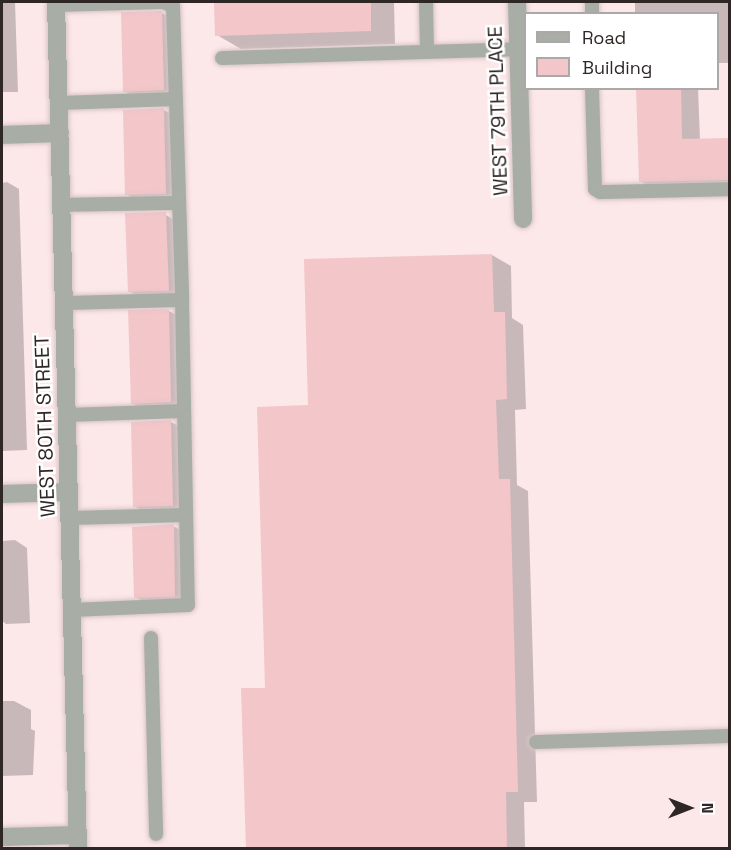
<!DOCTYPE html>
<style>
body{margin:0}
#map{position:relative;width:731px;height:850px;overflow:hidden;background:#fce7e9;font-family:"Space Grotesk",sans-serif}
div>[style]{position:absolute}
.shadow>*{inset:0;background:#0003}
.building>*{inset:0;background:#f3c6c9}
.roads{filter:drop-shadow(0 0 2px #d7c4c6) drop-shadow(0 0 2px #d7c4c6)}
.service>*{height:14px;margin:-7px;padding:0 7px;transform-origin:7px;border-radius:7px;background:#a8aea6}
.minor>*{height:18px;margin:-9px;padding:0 9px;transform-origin:9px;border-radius:9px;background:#a8aea6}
span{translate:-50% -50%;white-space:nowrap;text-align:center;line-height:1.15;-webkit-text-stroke:5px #fff;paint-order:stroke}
.street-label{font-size:20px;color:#2f2626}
.frame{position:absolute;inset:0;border:3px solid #2f2626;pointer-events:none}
.legend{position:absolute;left:524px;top:12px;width:195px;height:78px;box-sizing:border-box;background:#fff;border:2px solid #aca8a8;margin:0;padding:8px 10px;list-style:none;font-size:18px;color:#2f2626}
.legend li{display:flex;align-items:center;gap:12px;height:30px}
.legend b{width:30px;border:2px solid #aca8a8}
.north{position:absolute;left:659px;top:778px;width:60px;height:60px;-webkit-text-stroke:4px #fff;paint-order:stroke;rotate:90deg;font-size:16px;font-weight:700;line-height:24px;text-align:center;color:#2f2626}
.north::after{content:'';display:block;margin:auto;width:21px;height:27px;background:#2f2626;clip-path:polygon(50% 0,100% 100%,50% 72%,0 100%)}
</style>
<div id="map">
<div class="shadow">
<div style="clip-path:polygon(2px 2px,15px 2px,18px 92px,2px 92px)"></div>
<div style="clip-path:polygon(216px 2px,394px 2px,395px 44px,241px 49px,217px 35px)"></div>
<div style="clip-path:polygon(635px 2px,730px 2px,730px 63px,718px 63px,718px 14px,635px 14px)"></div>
<div style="clip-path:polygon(162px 13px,174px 20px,176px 97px,137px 98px,124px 91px)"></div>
<div style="clip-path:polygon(637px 88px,698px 88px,700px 140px,730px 139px,730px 190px,659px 192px,640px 181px)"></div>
<div style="clip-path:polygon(164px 110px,176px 117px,178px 201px,139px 201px,126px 194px)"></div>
<div style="clip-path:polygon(7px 182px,19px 189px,27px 450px,2px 451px,2px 183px)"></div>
<div style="clip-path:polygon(166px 215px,179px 223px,181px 298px,142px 299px,129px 291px)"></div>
<div style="clip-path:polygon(492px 255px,511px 266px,512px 318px,523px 325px,526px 409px,515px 410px,517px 485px,528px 491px,537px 802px,524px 802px,525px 848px,246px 848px,267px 689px,310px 407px,306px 261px)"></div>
<div style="clip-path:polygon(169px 311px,182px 318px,183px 409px,145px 410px,132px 403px)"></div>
<div style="clip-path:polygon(171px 422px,184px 429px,185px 513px,147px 514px,134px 506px,133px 423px)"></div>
<div style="clip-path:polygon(173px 526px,186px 533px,187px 603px,148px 605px,136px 597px)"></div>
<div style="clip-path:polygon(15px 540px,27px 548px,30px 623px,6px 624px,2px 621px,2px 541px)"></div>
<div style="clip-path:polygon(2px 701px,14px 701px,31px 710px,31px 729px,35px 731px,33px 775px,2px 776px)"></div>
</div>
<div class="building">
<div style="clip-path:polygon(214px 2px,371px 2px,371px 31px,215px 36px)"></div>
<div style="clip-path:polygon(162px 11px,164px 90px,123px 92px,121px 12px)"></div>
<div style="clip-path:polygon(636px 88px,681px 88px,682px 139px,729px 138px,729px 180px,639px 182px)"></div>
<div style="clip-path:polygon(164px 108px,166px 194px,125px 195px,123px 110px)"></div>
<div style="clip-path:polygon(166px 212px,169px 291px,128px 292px,125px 213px)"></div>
<div style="clip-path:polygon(492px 254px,494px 312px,505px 312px,507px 399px,496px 400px,499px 479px,510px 479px,518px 792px,506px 792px,507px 849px,246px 849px,241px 688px,265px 688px,257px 407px,308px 405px,304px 259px)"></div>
<div style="clip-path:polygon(169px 309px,171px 402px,131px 404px,128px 310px)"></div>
<div style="clip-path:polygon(171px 420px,173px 506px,133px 507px,131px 422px)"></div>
<div style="clip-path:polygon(174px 524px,175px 597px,134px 598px,132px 527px)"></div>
</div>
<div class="roads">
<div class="service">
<div style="left:426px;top:2px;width:49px;rotate:88.8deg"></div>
<div style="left:592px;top:2px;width:12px;rotate:90deg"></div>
<div style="left:56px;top:5px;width:107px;rotate:-1.6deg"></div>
<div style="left:163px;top:2px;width:11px;rotate:22deg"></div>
<div style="left:173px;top:6px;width:294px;rotate:88.2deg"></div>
<div style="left:182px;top:300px;width:305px;rotate:88.9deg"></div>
<div style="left:188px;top:605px;width:116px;rotate:177.5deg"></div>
<div style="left:222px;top:58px;width:296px;rotate:-1.7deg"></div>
<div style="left:592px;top:88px;width:101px;rotate:88.3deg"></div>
<div style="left:595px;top:189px;width:6px;rotate:31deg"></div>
<div style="left:600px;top:192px;width:130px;rotate:-1.3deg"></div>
<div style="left:59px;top:103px;width:117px;rotate:-2deg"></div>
<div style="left:62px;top:205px;width:117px;rotate:-1deg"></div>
<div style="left:64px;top:303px;width:118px;rotate:-1.5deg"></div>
<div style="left:67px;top:415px;width:116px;rotate:-2deg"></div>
<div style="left:70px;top:518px;width:115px;rotate:-1.5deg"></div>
<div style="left:151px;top:638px;width:196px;rotate:88.5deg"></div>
<div style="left:536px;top:742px;width:194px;rotate:-1.8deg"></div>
</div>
<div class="minor">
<div style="left:56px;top:2px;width:846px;rotate:88.51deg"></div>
<div style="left:517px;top:2px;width:217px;rotate:88.4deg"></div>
<div style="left:2px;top:135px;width:58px;rotate:-2deg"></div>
<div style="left:2px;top:494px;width:67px;rotate:-1.7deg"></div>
<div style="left:2px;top:837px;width:76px;rotate:-1.5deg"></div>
</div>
</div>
<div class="street-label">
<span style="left:498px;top:111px;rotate:-92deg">WEST 79TH PLACE</span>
<span style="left:45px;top:426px;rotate:-92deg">WEST 80TH STREET</span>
</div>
<div class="frame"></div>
<ul class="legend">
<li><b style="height:8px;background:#a8aea6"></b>Road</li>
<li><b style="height:16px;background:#f3c6c9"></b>Building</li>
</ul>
<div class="north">N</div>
</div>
